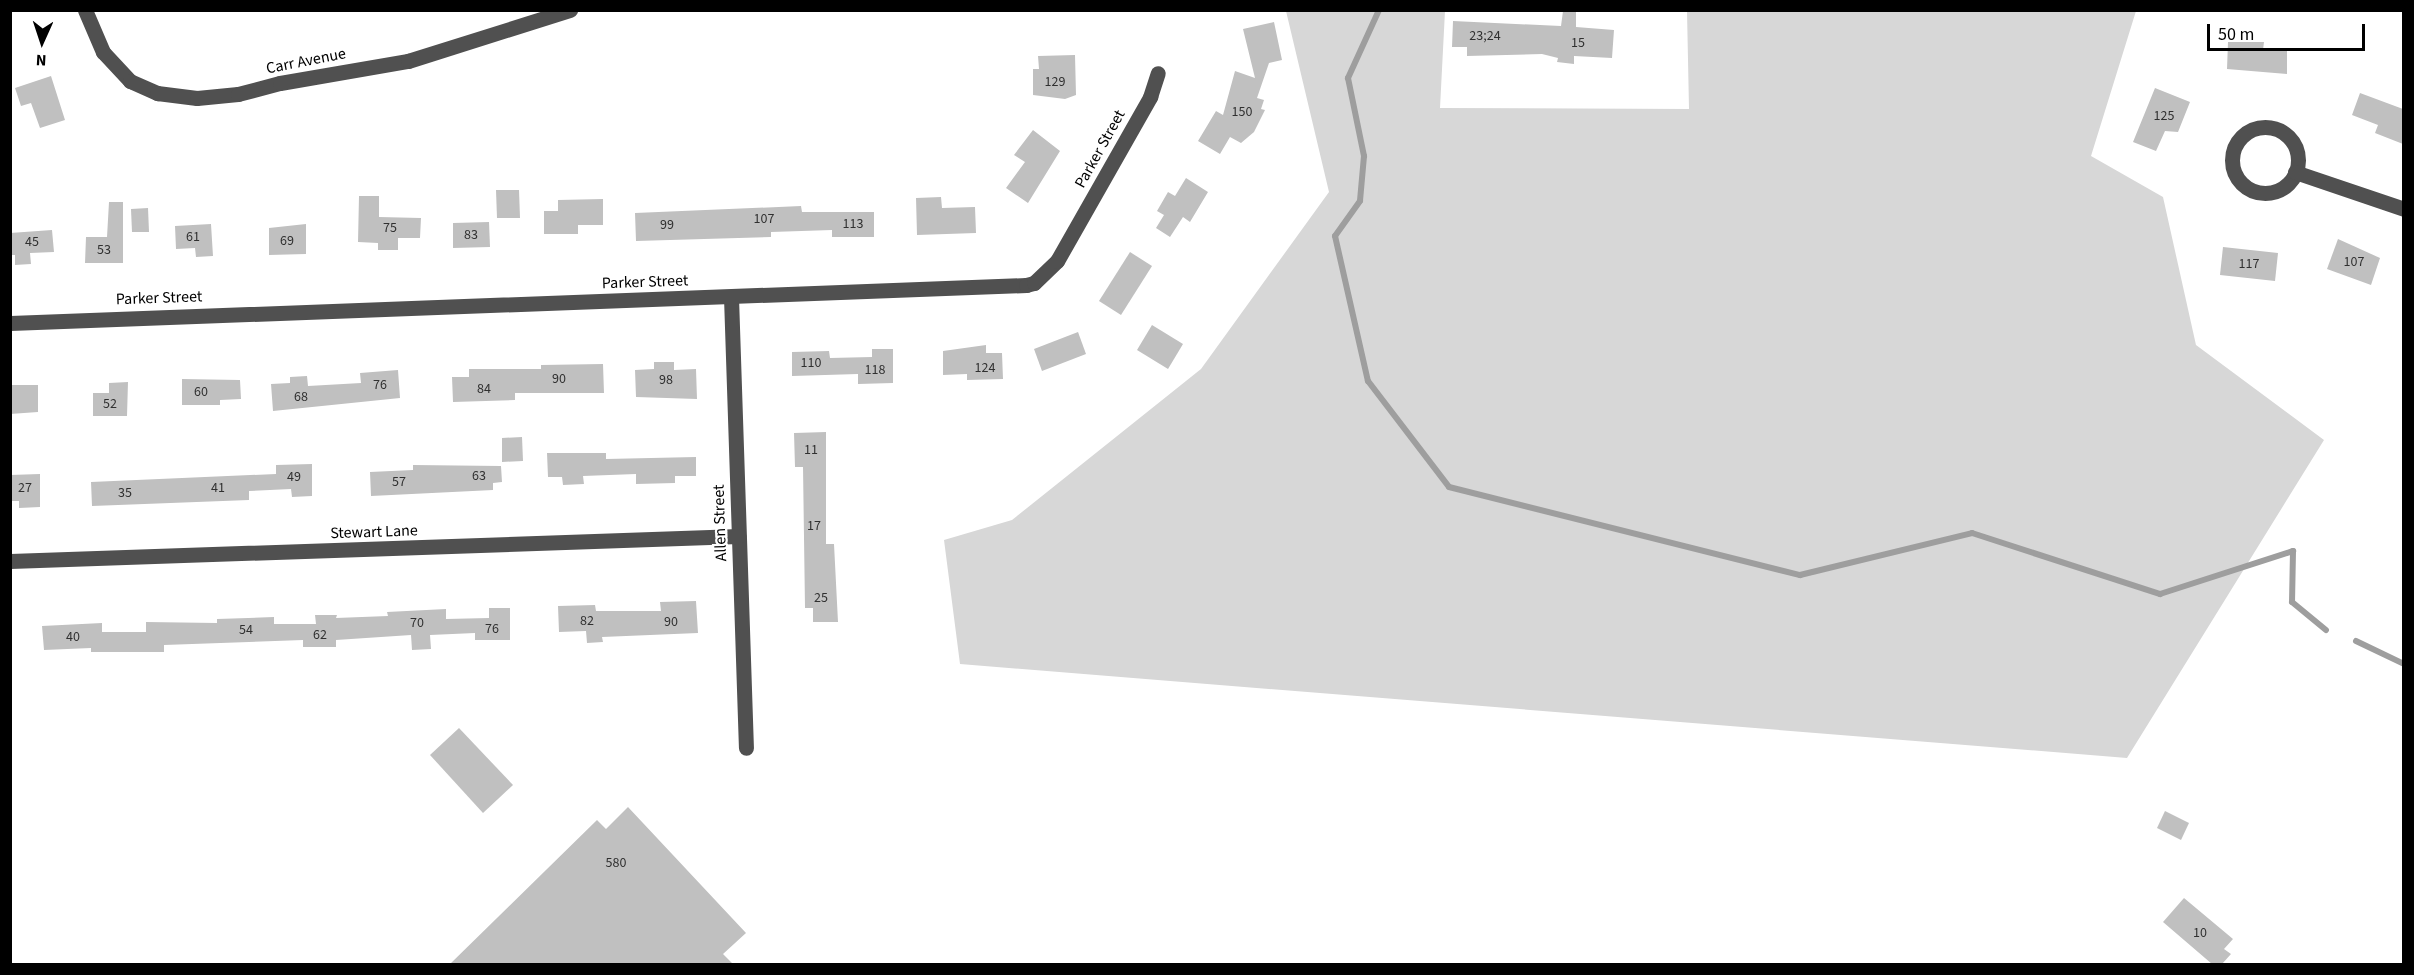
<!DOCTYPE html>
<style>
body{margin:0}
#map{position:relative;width:2414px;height:975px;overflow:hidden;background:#fff;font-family:"Source Sans 3",sans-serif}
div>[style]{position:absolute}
.green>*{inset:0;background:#d7d7d7}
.stream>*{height:6px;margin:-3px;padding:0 3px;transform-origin:3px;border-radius:3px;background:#9e9e9e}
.building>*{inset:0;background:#c0c0c0}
.minor>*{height:15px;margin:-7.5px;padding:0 7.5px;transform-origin:7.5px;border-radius:7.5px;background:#505050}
.minor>.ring{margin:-7.5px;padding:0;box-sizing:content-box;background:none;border:15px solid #505050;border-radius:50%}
span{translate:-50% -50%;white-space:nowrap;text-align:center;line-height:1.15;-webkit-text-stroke:4.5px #fff;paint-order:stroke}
.number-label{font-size:14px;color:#303030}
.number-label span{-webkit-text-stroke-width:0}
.street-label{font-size:16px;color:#000}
.frame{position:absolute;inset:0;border:12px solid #000;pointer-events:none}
.north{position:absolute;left:12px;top:12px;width:60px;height:60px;-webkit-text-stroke:4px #fff;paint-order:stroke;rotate:183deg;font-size:16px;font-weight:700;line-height:24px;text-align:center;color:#000}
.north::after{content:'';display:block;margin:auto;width:21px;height:27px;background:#000;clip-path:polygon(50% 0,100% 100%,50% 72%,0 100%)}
.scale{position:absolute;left:2207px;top:24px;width:158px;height:27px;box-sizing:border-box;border:3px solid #000;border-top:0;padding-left:8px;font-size:18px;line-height:21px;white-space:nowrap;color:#000;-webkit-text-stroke:4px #fff;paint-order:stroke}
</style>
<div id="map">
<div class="green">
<div style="clip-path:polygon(1286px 11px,1445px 11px,1440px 108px,1689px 109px,1687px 11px,2136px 11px,2091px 156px,2163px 197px,2196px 345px,2324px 440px,2127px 758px,960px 664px,944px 540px,1012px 520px,1201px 369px,1329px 192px)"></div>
</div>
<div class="stream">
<div style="left:1379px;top:10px;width:75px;rotate:114.5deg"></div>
<div style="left:1348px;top:78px;width:80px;rotate:78.4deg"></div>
<div style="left:1364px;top:156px;width:45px;rotate:95.1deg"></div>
<div style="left:1360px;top:201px;width:43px;rotate:125.5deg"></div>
<div style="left:1335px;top:236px;width:149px;rotate:77.2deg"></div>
<div style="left:1368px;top:381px;width:133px;rotate:52.6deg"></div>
<div style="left:1449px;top:487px;width:362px;rotate:14.1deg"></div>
<div style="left:1800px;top:575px;width:177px;rotate:-13.7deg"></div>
<div style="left:1972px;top:533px;width:198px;rotate:18deg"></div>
<div style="left:2160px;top:594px;width:140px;rotate:-17.9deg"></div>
<div style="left:2293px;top:551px;width:51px;rotate:91.1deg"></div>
<div style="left:2292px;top:602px;width:44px;rotate:39.5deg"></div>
<div style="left:2356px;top:641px;width:53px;rotate:25.6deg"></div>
</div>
<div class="building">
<div style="clip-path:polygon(1563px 11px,1576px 12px,1576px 27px,1614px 30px,1612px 58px,1574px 56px,1574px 64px,1557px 62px,1558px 58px,1542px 54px,1467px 56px,1467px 47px,1452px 47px,1453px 21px,1561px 26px)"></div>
<div style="clip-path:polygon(1274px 22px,1282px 60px,1269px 63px,1257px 98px,1264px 100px,1261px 109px,1265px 110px,1254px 132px,1241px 143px,1230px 137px,1220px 154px,1198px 141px,1216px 111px,1223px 115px,1235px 71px,1255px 78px,1243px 29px)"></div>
<div style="clip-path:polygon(2228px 42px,2264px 42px,2263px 50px,2287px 50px,2287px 74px,2227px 69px)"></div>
<div style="clip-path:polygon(1075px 55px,1076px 95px,1065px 99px,1033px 95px,1033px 69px,1039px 69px,1038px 56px)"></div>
<div style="clip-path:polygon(51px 76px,65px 120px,40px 128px,31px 103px,21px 106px,15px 88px)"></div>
<div style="clip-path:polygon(2155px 88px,2190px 102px,2178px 132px,2165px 131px,2156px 151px,2133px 142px)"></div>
<div style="clip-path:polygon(2360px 93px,2403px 109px,2403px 144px,2375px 133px,2378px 125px,2352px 115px)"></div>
<div style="clip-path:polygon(1033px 130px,1060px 151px,1028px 203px,1006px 188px,1025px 162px,1014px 155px)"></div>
<div style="clip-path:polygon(1186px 178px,1208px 192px,1190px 222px,1183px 217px,1170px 237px,1156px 228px,1164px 215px,1157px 211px,1168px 192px,1175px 196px)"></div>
<div style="clip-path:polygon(496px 190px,519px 190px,520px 218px,497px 218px)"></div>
<div style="clip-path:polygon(359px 196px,379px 196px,379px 217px,421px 218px,420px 238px,398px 238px,398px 250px,378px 250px,378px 243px,358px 242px)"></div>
<div style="clip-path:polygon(941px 197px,942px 208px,975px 207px,976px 233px,917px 235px,916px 198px)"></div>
<div style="clip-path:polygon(603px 199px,603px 225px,578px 225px,578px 234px,544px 234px,544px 211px,558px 211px,558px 200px)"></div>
<div style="clip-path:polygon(109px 202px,123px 202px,123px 263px,85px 263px,86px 237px,107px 237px)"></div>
<div style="clip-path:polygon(801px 206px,802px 212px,874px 212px,874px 237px,832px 237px,832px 230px,771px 232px,771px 237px,636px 241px,635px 213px)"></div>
<div style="clip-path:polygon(148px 208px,149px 232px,132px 232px,131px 209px)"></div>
<div style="clip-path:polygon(489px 222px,490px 247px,453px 248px,453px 223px)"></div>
<div style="clip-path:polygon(211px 224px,213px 256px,196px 257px,195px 248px,176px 249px,175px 226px)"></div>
<div style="clip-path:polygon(306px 224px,306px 254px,269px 255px,269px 228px)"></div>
<div style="clip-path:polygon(52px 230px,54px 252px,30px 253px,31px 264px,15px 265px,15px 255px,10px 255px,10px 233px)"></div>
<div style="clip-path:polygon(2338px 239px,2380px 258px,2371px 285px,2327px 269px)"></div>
<div style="clip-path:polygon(2223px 247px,2278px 253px,2275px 281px,2220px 275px)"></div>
<div style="clip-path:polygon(1130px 252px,1152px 266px,1121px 315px,1099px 301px)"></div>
<div style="clip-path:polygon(1152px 325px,1183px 344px,1168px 369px,1137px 350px)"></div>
<div style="clip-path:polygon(1078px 332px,1086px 354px,1042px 371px,1034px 349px)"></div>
<div style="clip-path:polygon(986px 345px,986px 353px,1002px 353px,1003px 379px,967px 380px,967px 374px,943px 375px,943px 351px)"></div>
<div style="clip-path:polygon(872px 349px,893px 349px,893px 383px,858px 384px,858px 374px,792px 376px,792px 352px,829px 351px,830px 358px,872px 357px)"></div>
<div style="clip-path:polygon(654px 362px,674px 362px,674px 370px,696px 369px,697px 399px,636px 397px,635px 370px,654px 369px)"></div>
<div style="clip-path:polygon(603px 364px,604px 393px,515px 393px,515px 400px,453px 402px,452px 377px,469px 377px,469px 369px,541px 369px,541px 365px)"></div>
<div style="clip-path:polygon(398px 370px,400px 398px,273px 411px,271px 384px,290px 383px,290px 377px,307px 376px,308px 386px,361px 383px,360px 373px)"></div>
<div style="clip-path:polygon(182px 379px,240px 380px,241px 399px,220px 400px,220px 405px,182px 405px)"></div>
<div style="clip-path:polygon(128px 382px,127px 416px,93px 416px,93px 393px,109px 393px,109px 383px)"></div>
<div style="clip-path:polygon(10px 385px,38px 385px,38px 412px,10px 414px)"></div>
<div style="clip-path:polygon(826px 432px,826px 544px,834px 544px,838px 622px,813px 622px,813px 608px,805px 608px,803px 467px,795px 467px,794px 433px)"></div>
<div style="clip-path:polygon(522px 437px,523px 461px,502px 462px,502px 438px)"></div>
<div style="clip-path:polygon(547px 453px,606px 453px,606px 459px,696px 457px,696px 476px,675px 476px,675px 483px,636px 484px,636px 474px,583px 476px,584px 484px,563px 485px,562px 477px,548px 477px)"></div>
<div style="clip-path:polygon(312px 464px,312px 496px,292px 497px,291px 489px,249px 491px,249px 500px,92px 506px,91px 482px,276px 474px,276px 465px)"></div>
<div style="clip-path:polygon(413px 465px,501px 466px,502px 482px,493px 483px,493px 490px,371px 496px,370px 472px,413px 470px)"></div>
<div style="clip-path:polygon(40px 474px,40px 507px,19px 508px,19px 501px,10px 501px,10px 475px)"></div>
<div style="clip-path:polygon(696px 601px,698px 633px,602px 637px,603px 642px,587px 643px,586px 631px,559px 632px,558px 606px,595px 605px,596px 611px,661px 611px,660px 602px)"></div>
<div style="clip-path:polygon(489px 608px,510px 608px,510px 640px,475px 640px,475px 633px,430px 635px,431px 649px,412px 650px,411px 635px,336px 640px,336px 647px,303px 647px,303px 640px,164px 645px,164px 652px,91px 652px,91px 648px,44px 650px,42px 626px,102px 623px,102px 632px,146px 632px,146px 622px,217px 623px,217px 619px,274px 617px,274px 624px,316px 624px,315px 615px,337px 615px,336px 618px,388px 616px,387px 612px,446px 609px,446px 619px,489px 618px)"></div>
<div style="clip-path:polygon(459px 728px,513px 785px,483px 813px,430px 755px)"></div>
<div style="clip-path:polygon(628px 807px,746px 933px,723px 954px,733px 964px,450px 964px,597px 820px,606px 829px)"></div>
<div style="clip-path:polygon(2165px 811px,2189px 823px,2181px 840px,2157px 828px)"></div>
<div style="clip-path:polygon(2184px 898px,2233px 939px,2224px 949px,2231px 954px,2222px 964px,2212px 964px,2163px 922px)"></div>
</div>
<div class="minor">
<div style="left:85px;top:10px;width:46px;rotate:66.8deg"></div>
<div style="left:103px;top:52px;width:40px;rotate:47deg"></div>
<div style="left:130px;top:81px;width:30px;rotate:24deg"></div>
<div style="left:157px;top:93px;width:40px;rotate:7.1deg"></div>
<div style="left:197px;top:98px;width:41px;rotate:-5.6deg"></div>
<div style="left:238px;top:94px;width:43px;rotate:-14.7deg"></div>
<div style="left:280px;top:83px;width:130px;rotate:-9.8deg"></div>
<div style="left:408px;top:61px;width:170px;rotate:-17.5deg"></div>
<div class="ring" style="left:2232px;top:127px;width:51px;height:51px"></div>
<div style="left:2295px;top:172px;width:115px;rotate:18.7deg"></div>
<div style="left:731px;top:297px;width:451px;rotate:88.1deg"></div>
<div style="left:10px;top:323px;width:1017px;rotate:-2.14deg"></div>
<div style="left:1026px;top:285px;width:8px;rotate:-14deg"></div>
<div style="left:1034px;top:283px;width:32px;rotate:-44deg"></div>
<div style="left:1057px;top:261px;width:189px;rotate:-60.4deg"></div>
<div style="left:1150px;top:97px;width:25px;rotate:-72deg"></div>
<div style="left:10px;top:561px;width:729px;rotate:-1.96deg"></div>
</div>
<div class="number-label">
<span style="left:1485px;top:36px">23;24</span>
<span style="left:1578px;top:43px">15</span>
<span style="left:1055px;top:82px">129</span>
<span style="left:1242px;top:112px">150</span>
<span style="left:2164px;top:116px">125</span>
<span style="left:764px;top:219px">107</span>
<span style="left:853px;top:224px">113</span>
<span style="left:667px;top:225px">99</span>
<span style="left:390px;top:228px">75</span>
<span style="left:471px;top:235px">83</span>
<span style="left:193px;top:237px">61</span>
<span style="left:287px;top:241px">69</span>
<span style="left:32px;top:242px">45</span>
<span style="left:104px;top:250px">53</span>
<span style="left:2354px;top:262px">107</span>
<span style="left:2249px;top:264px">117</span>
<span style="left:811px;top:363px">110</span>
<span style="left:985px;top:368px">124</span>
<span style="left:875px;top:370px">118</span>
<span style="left:559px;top:379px">90</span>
<span style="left:666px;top:380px">98</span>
<span style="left:380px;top:385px">76</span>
<span style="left:484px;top:389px">84</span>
<span style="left:201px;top:392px">60</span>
<span style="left:301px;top:397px">68</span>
<span style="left:110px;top:404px">52</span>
<span style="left:811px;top:450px">11</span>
<span style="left:479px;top:476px">63</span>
<span style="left:294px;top:477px">49</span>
<span style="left:399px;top:482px">57</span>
<span style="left:25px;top:488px">27</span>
<span style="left:218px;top:488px">41</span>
<span style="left:125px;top:493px">35</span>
<span style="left:814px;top:526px">17</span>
<span style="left:821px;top:598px">25</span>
<span style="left:587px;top:621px">82</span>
<span style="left:671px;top:622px">90</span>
<span style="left:417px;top:623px">70</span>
<span style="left:492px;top:629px">76</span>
<span style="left:246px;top:630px">54</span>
<span style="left:320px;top:635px">62</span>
<span style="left:73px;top:637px">40</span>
<span style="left:616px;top:863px">580</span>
<span style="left:2200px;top:933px">10</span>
</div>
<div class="street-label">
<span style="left:306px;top:61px;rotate:-11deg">Carr Avenue</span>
<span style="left:1100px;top:149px;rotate:-61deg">Parker Street</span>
<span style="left:645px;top:282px;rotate:-2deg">Parker Street</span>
<span style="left:159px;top:298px;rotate:-2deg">Parker Street</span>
<span style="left:720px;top:523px;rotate:-92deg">Allen Street</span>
<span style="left:374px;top:532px;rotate:-2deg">Stewart Lane</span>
</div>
<div class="frame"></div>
<div class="north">N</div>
<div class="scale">50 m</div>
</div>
